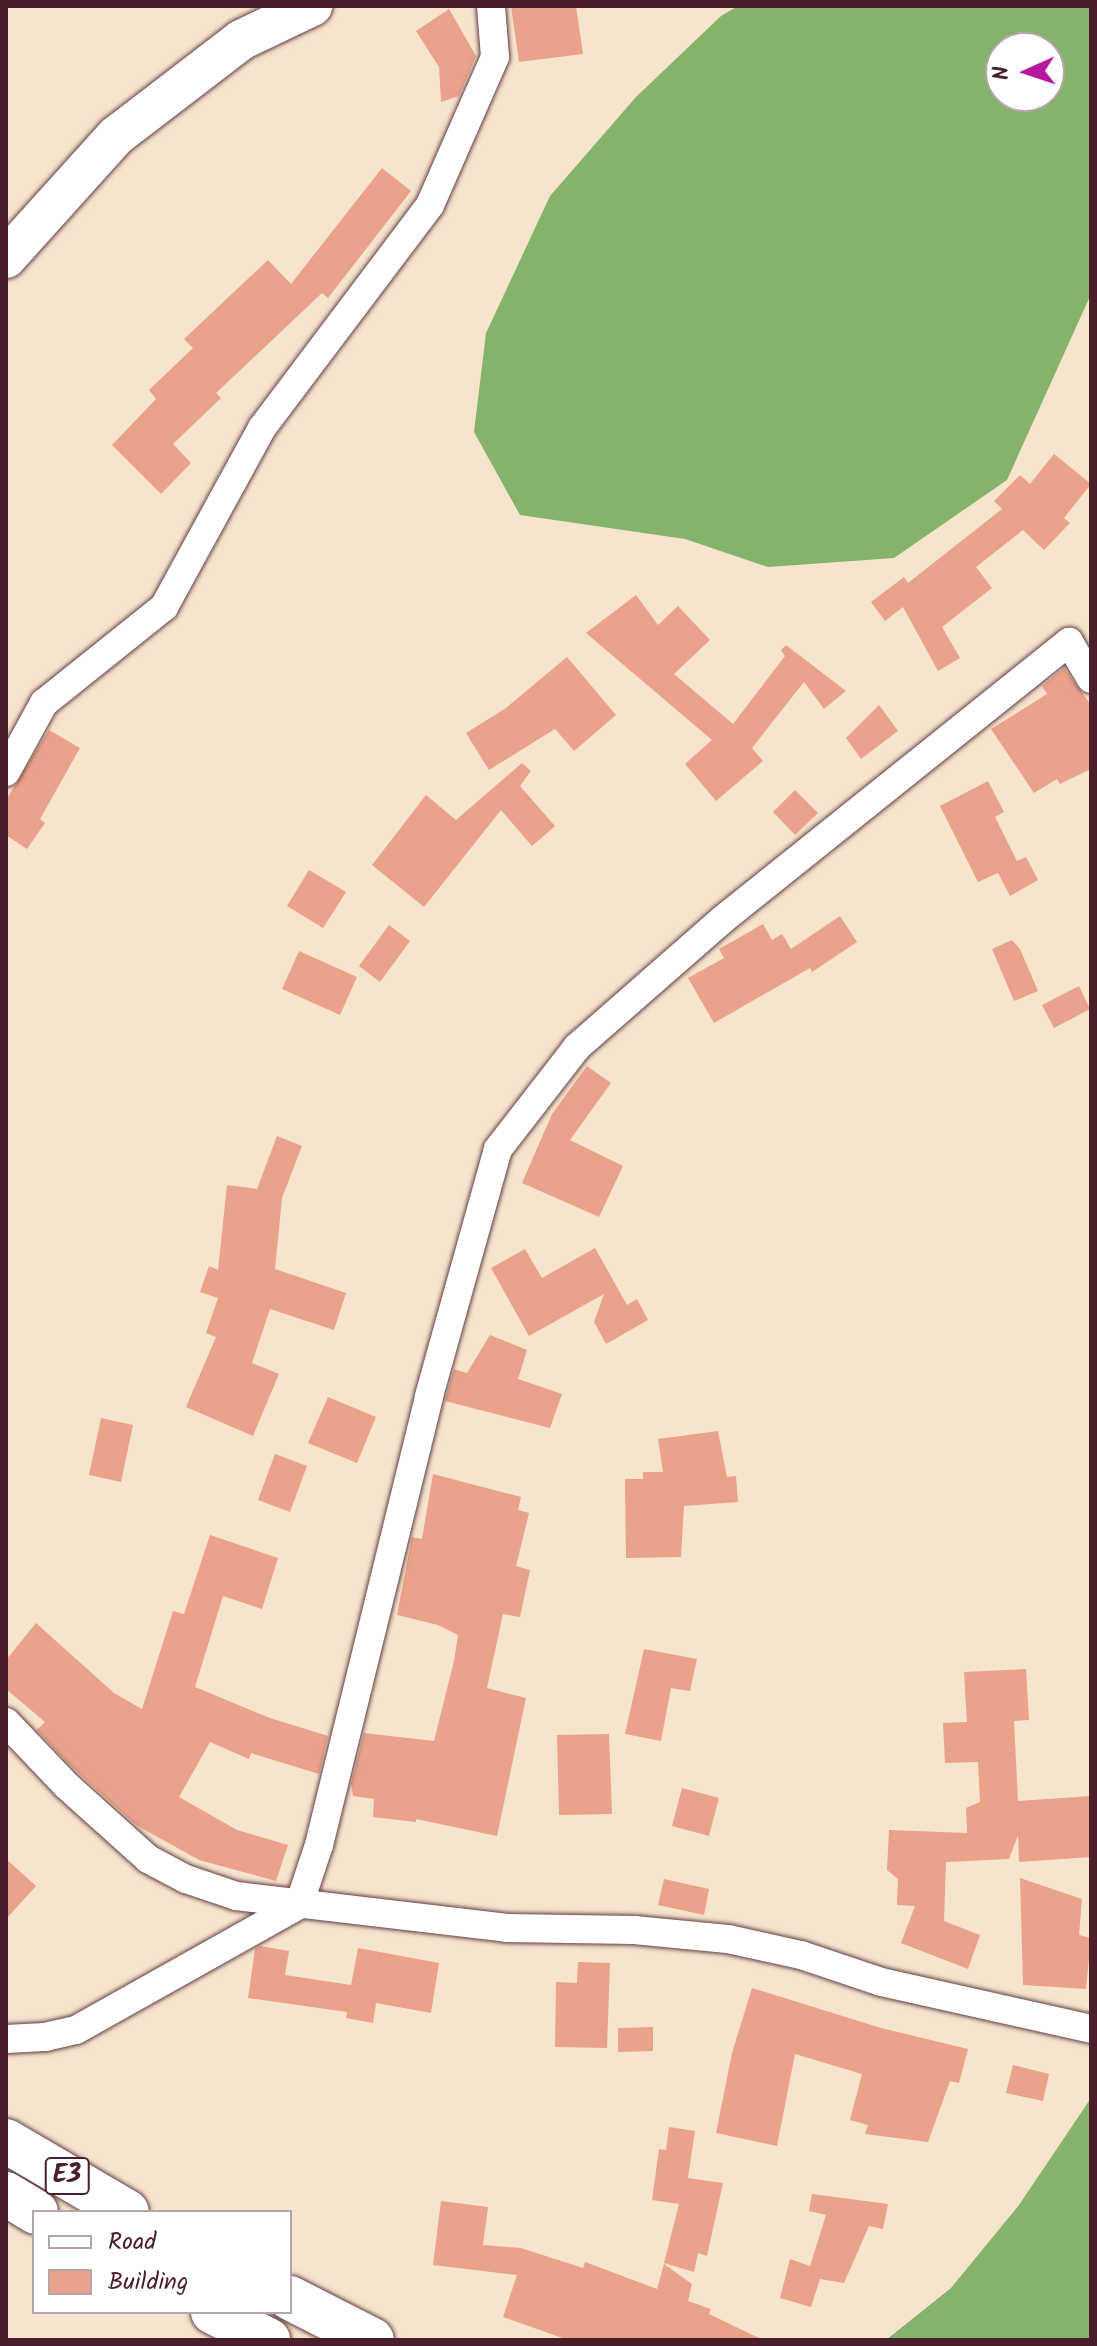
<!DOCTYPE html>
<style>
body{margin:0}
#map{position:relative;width:1097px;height:2346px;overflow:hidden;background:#f6e4cd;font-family:Kalam,sans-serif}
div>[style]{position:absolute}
.forest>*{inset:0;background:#85b36c}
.building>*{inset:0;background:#eaa28b}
.roads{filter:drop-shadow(0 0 2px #643d43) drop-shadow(0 0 2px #643d43)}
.minor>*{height:28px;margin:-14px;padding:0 14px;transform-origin:14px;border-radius:14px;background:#fff}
.secondary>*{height:40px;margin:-20px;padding:0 20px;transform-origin:20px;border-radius:20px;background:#fff}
.motorway>*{height:44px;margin:-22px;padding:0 22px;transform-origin:22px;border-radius:22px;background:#fff}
span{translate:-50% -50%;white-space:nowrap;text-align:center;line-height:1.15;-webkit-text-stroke:6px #fff;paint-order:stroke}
.shield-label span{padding:2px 6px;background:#fff;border:2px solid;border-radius:6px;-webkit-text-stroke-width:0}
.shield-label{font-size:26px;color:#4a1f2b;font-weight:700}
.frame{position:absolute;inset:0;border:8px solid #4a1f2b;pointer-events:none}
.legend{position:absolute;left:32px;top:2210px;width:260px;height:104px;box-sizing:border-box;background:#fff;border:2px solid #b7a5aa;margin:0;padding:10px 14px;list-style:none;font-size:24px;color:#4a1f2b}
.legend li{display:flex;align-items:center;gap:16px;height:40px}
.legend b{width:40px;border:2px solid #b7a5aa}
.north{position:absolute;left:985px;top:32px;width:80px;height:80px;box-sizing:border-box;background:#fff;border:2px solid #b7a5aa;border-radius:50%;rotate:267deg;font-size:22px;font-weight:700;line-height:32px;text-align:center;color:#4a1f2b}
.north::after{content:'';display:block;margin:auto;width:28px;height:36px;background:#b5179e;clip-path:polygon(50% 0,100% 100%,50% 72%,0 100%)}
</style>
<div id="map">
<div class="forest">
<div style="clip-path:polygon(evenodd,738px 6px,1091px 6px,1091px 294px,1007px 480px,894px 558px,768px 567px,685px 539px,520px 515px,474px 432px,486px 333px,550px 196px,636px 97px,721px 16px,738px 6px,1001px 48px,1049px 48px,1049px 96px,1001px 96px,1001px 48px)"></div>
<div style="clip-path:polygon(1091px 2098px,1091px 2340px,886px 2340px,951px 2288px,1019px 2205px)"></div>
</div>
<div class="building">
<div style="clip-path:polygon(511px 6px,576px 6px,583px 54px,519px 62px)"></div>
<div style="clip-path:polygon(449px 9px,476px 56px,459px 96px,441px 102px,439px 67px,416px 31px)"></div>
<div style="clip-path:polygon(382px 168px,411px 191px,328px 298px,322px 293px,216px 393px,221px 398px,173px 444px,191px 463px,161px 494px,112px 445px,156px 399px,149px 390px,193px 348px,184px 339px,268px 260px,291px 284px)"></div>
<div style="clip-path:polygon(1054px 454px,1091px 484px,1064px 518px,1070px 523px,1044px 550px,1023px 530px,976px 567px,992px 588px,942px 627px,960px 658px,938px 671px,903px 607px,885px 621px,871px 602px,904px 577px,908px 583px,1002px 509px,994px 501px,1020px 475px,1030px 484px)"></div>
<div style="clip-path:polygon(636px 595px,658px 625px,678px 606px,710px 640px,674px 674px,733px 724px,785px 656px,781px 650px,786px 645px,846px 691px,824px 709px,804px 682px,752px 748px,763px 761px,716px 801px,685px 764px,712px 740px,586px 633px)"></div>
<div style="clip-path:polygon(567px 657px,616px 715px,574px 751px,555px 729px,489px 770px,466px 733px,506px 708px)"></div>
<div style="clip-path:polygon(1064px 668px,1091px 705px,1091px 769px,1060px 784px,1057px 779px,1034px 793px,991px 729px,1047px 694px,1042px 686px)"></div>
<div style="clip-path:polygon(879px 705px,898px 731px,861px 759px,846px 738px)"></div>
<div style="clip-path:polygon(49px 730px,80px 748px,40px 819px,45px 823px,27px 849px,6px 835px,6px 800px)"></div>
<div style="clip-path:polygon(522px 763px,531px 771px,520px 786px,555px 826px,532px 846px,501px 810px,424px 907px,372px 865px,426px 795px,456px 820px)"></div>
<div style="clip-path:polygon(988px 781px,1004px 812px,995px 817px,1017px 861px,1026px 857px,1038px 880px,1010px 896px,998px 873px,978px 882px,940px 806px)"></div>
<div style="clip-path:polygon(795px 790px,818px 813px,795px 835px,773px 812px)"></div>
<div style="clip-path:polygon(309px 870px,346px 892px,323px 928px,287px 906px)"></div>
<div style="clip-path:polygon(840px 916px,857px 942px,812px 972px,810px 968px,714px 1023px,688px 978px,724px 958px,719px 949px,763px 924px,772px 940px,782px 934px,791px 949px)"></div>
<div style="clip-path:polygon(389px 925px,410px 941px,380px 982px,359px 966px)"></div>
<div style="clip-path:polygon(1012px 940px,1020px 949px,1038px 991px,1014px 1001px,992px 949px)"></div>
<div style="clip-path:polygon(299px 951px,357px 977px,340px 1015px,282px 989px)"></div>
<div style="clip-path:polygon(1079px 986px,1090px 1009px,1054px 1028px,1042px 1005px)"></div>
<div style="clip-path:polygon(587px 1066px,611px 1083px,570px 1140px,623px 1166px,599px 1217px,522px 1183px,552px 1114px)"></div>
<div style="clip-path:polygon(277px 1136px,302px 1146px,282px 1198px,275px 1269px,346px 1293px,334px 1330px,270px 1309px,252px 1363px,279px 1374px,253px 1436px,186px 1407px,216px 1337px,206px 1333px,218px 1298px,200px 1292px,209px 1266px,218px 1270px,227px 1185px,257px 1189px)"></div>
<div style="clip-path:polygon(595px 1248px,627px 1305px,637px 1299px,648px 1320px,606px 1344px,594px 1322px,604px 1294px,529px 1336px,491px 1268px,525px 1249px,542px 1278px)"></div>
<div style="clip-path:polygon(490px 1335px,527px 1350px,518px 1379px,562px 1394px,550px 1428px,445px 1401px,454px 1369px,467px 1373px)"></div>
<div style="clip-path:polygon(328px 1397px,376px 1417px,357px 1463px,308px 1443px)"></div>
<div style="clip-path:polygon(101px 1418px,133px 1425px,121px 1482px,89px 1475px)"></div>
<div style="clip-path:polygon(718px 1431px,727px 1477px,736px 1476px,738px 1502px,684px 1506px,681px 1557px,626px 1558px,625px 1479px,643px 1479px,643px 1472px,663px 1472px,658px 1439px)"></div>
<div style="clip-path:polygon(275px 1454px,307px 1466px,290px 1512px,258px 1500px)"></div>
<div style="clip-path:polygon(433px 1474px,521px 1497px,518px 1510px,529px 1513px,516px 1566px,530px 1570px,520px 1617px,503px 1614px,487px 1688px,526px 1698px,497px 1836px,416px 1819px,416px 1822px,373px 1817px,374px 1799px,353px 1796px,351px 1784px,364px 1733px,434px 1741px,454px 1661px,458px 1635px,438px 1625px,397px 1615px,412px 1537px,422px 1539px)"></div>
<div style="clip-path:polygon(210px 1535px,278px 1558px,262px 1609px,223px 1596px,195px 1687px,270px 1718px,328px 1736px,319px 1774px,251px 1753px,249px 1759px,210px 1742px,179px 1797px,237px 1830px,288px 1845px,276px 1881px,199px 1860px,136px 1825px,72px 1767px,37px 1730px,45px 1722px,6px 1689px,6px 1660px,36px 1623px,114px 1693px,142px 1709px,173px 1611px,184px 1614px)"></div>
<div style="clip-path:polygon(644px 1649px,697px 1659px,690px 1691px,671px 1688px,661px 1741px,625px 1734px)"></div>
<div style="clip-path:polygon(1026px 1669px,1029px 1720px,1014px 1721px,1018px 1801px,1091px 1796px,1091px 1857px,1019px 1862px,1018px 1835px,1009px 1859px,946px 1862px,944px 1921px,980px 1935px,968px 1969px,901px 1943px,915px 1906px,897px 1905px,898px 1879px,887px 1870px,889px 1830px,967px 1833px,966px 1808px,980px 1802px,978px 1762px,945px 1763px,943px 1723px,967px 1722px,964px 1672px)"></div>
<div style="clip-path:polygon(609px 1734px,612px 1814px,559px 1815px,557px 1735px)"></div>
<div style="clip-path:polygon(682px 1788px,719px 1798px,709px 1836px,672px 1826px)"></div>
<div style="clip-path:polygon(6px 1859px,36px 1886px,6px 1919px)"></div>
<div style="clip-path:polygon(1020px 1878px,1082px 1899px,1079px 1935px,1091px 1938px,1086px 1989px,1023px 1985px)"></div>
<div style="clip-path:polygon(664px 1879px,709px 1889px,704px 1915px,658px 1905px)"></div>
<div style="clip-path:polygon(260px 1946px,289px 1951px,285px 1975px,351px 1985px,358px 1948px,439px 1963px,431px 2013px,376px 2003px,373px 2023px,346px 2018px,347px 2012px,248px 1998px,255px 1949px)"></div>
<div style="clip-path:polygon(578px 1962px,610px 1963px,607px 2048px,555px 2047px,556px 1982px,577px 1983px)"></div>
<div style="clip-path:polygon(752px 1988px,881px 2028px,968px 2049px,959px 2083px,950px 2081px,928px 2142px,865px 2134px,868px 2125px,850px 2120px,862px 2074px,795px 2054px,777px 2146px,716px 2133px,732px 2053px)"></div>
<div style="clip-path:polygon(653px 2027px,653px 2051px,618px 2052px,618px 2028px)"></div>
<div style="clip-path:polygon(1013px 2065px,1049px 2074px,1043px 2101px,1006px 2093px)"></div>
<div style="clip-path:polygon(669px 2127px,695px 2131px,688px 2178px,723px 2183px,707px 2256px,698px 2253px,694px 2272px,664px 2263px,679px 2204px,652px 2200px,659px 2149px,666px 2150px)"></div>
<div style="clip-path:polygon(812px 2194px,888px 2204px,883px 2229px,869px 2226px,844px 2283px,820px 2279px,811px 2307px,780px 2298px,790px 2259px,810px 2266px,826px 2215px,809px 2211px)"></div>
<div style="clip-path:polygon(441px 2201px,488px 2207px,483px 2245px,521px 2248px,583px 2268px,585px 2262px,657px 2289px,664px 2264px,692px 2284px,688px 2301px,711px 2309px,709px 2314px,763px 2340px,568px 2340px,503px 2317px,517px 2275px,433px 2265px)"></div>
</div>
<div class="roads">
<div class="minor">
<div style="left:6px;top:772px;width:79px;rotate:-61.2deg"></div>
<div style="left:44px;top:703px;width:154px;rotate:-38.7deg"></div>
<div style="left:164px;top:607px;width:204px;rotate:-61.3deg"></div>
<div style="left:262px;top:428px;width:279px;rotate:-53deg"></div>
<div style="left:430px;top:205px;width:162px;rotate:-66.3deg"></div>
<div style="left:495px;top:57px;width:51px;rotate:-94.5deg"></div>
<div style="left:6px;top:1722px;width:88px;rotate:46.4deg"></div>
<div style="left:67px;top:1786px;width:109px;rotate:42deg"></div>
<div style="left:148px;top:1859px;width:43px;rotate:27.8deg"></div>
<div style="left:186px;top:1879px;width:53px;rotate:18.8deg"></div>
<div style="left:236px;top:1896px;width:273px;rotate:6.7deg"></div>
<div style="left:507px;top:1928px;width:127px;rotate:0.9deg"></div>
<div style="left:634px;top:1930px;width:94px;rotate:5.5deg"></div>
<div style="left:728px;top:1939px;width:75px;rotate:12.4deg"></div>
<div style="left:801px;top:1955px;width:84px;rotate:18.6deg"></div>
<div style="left:881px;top:1982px;width:215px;rotate:12.6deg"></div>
<div style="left:6px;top:2039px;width:39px;rotate:-3deg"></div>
<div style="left:45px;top:2037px;width:32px;rotate:-13deg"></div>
<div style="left:76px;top:2030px;width:256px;rotate:-29.3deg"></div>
<div style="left:299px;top:1905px;width:63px;rotate:-71.6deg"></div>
<div style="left:319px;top:1845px;width:462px;rotate:-76.2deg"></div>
<div style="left:429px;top:1396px;width:256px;rotate:-74.4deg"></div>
<div style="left:498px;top:1149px;width:129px;rotate:-52.2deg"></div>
<div style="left:577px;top:1047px;width:193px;rotate:-41.2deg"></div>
<div style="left:722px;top:920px;width:445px;rotate:-38.7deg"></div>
<div style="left:1069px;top:642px;width:43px;rotate:59.3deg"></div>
</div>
<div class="secondary">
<div style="left:6px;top:258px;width:164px;rotate:-48deg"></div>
<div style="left:116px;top:136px;width:158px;rotate:-37.5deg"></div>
<div style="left:241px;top:40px;width:79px;rotate:-25.6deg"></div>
</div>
<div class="motorway">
<div style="left:6px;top:2141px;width:140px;rotate:30.4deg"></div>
<div style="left:6px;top:2194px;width:35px;rotate:31deg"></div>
<div style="left:290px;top:2298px;width:92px;rotate:27.1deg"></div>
<div style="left:213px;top:2312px;width:62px;rotate:27deg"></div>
</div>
</div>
<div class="shield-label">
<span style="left:67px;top:2176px">E3</span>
</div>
<div class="frame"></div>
<ul class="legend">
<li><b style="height:10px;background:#fff"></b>Road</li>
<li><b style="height:22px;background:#eaa28b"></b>Building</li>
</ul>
<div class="north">N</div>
</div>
